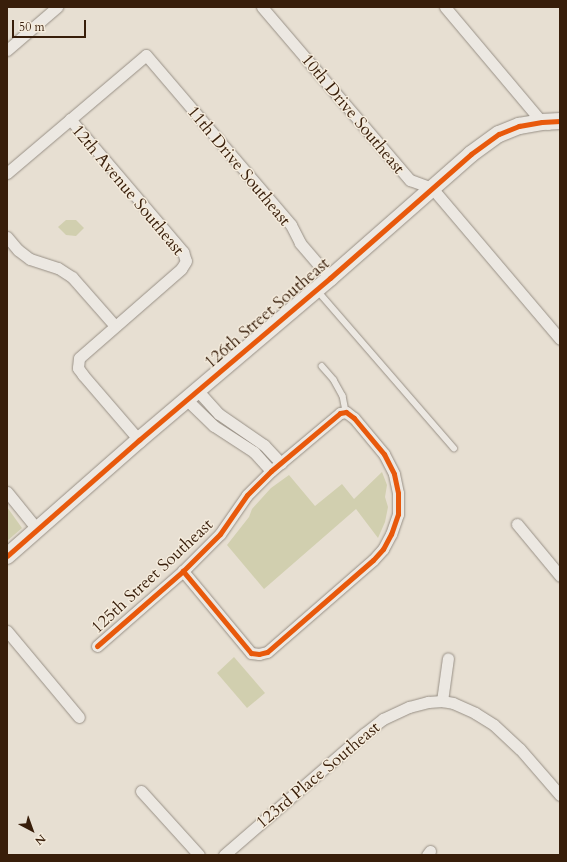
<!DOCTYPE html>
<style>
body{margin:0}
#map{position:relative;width:567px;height:862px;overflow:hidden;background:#e7dfd2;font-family:Cardo,serif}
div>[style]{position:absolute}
.green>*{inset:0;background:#d1cfaf}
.roads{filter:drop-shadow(0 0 1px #989086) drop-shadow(0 0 1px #989086)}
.lane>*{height:5.5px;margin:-2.75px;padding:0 2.75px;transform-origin:2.75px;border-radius:2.75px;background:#ece8e2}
.street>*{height:11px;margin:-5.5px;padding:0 5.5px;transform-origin:5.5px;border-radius:5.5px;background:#ece8e2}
.secondary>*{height:16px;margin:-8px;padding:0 8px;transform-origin:8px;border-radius:8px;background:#ece8e2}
.cycleway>*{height:5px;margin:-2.5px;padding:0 2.5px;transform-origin:2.5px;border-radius:2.5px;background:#e8590c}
span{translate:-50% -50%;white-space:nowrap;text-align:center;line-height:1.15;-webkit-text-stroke:3px #f5ecdd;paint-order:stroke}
.street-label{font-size:17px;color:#381e0a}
.frame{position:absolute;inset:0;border:8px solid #381e0a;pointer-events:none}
.north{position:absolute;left:12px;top:810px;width:40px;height:40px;-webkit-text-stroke:3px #f5ecdd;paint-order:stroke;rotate:139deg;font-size:11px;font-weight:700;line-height:16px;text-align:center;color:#381e0a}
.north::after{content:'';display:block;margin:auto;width:14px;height:18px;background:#381e0a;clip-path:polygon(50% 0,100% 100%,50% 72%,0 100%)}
.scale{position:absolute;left:12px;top:20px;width:74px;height:18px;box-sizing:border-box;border:2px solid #381e0a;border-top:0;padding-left:5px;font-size:12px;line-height:14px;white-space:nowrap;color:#381e0a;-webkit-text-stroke:3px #f5ecdd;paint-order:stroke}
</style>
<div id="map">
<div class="green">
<div style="clip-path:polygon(66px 220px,76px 220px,84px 228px,76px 236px,66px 235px,58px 227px)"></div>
<div style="clip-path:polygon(382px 472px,387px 485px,385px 497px,388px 507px,385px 522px,378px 538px,356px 509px,264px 589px,227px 545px,249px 517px,252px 509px,271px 488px,289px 475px,315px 506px,342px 484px,354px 499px)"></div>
<div style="clip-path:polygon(7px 507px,22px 528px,7px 541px)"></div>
<div style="clip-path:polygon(234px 657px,265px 693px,247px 708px,217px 673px)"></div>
</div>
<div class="roads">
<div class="lane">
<div style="left:318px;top:291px;width:208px;rotate:49.1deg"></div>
<div style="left:322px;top:366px;width:18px;rotate:49deg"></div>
<div style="left:334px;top:380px;width:18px;rotate:61deg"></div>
<div style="left:343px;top:396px;width:16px;rotate:79deg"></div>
</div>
<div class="street">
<div style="left:262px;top:7px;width:228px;rotate:49.5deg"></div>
<div style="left:410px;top:180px;width:23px;rotate:20deg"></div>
<div style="left:432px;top:188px;width:198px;rotate:49.7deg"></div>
<div style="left:445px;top:7px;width:150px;rotate:49.9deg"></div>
<div style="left:542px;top:122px;width:6px;rotate:18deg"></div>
<div style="left:7px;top:50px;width:66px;rotate:-40.7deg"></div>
<div style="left:70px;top:119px;width:175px;rotate:49.6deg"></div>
<div style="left:183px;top:252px;width:9px;rotate:72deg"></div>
<div style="left:186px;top:261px;width:9px;rotate:122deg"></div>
<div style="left:181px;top:269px;width:135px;rotate:138.9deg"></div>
<div style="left:79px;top:358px;width:10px;rotate:96deg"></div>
<div style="left:78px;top:368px;width:9px;rotate:54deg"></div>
<div style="left:83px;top:375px;width:86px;rotate:49.3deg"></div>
<div style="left:7px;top:173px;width:182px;rotate:-40.3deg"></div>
<div style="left:146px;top:55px;width:223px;rotate:49.5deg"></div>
<div style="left:291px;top:225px;width:20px;rotate:63deg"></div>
<div style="left:300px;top:243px;width:46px;rotate:49.4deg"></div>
<div style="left:7px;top:237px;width:17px;rotate:50deg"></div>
<div style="left:18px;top:250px;width:15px;rotate:37deg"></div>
<div style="left:30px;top:259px;width:29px;rotate:18deg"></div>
<div style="left:58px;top:268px;width:17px;rotate:33deg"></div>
<div style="left:72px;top:277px;width:65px;rotate:48.7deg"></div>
<div style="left:198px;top:391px;width:31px;rotate:48deg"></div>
<div style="left:219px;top:414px;width:55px;rotate:34.6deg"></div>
<div style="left:264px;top:445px;width:25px;rotate:47deg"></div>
<div style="left:187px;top:400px;width:37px;rotate:44deg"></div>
<div style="left:214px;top:426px;width:48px;rotate:33deg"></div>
<div style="left:254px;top:452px;width:25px;rotate:48deg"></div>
<div style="left:7px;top:492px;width:48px;rotate:51deg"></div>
<div style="left:517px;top:524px;width:67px;rotate:50.4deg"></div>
<div style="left:7px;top:631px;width:112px;rotate:50.1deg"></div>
<div style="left:97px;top:646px;width:114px;rotate:-41.1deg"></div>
<div style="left:183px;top:571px;width:52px;rotate:-45deg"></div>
<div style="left:220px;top:534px;width:47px;rotate:-55.3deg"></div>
<div style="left:247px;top:495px;width:34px;rotate:-45deg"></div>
<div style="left:271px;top:471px;width:90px;rotate:-40deg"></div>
<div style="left:340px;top:413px;width:6px;rotate:-9deg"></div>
<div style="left:346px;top:412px;width:10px;rotate:37deg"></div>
<div style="left:354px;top:418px;width:47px;rotate:50.2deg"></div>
<div style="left:384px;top:454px;width:22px;rotate:63deg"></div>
<div style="left:394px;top:474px;width:19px;rotate:78deg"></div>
<div style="left:398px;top:493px;width:21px;rotate:90deg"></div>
<div style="left:398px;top:514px;width:21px;rotate:109deg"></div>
<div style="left:391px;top:534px;width:17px;rotate:118deg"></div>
<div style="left:383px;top:549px;width:15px;rotate:132deg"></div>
<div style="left:373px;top:560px;width:140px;rotate:139deg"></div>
<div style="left:267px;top:652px;width:8px;rotate:166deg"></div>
<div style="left:259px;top:654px;width:8px;rotate:-173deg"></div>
<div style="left:251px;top:653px;width:107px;rotate:-129.7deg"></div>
<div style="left:442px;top:701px;width:43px;rotate:-82.1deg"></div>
<div style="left:141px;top:791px;width:86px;rotate:47.8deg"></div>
<div style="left:224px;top:855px;width:186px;rotate:-40.9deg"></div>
<div style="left:365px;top:733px;width:23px;rotate:-38deg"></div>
<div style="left:383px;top:719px;width:29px;rotate:-25deg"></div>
<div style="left:409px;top:707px;width:20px;rotate:-15deg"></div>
<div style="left:428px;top:702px;width:14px;rotate:-4deg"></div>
<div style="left:442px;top:701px;width:11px;rotate:10deg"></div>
<div style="left:453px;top:703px;width:24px;rotate:24deg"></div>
<div style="left:475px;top:713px;width:22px;rotate:32deg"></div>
<div style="left:494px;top:725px;width:35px;rotate:43deg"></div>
<div style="left:520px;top:749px;width:61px;rotate:49deg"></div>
<div style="left:427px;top:855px;width:5px;rotate:-53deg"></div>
</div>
<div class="secondary">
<div style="left:7px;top:556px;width:176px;rotate:-41.3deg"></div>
<div style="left:139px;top:440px;width:250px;rotate:-40.3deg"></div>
<div style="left:330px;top:278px;width:188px;rotate:-41.3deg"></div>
<div style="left:471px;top:154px;width:34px;rotate:-36deg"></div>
<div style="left:499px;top:134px;width:22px;rotate:-22deg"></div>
<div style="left:519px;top:126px;width:23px;rotate:-10deg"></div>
<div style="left:542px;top:122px;width:18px;rotate:-3deg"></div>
</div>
</div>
<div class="cycleway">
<div style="left:7px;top:556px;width:176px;rotate:-41.3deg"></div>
<div style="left:139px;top:440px;width:250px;rotate:-40.3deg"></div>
<div style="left:330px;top:278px;width:188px;rotate:-41.3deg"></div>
<div style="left:471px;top:154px;width:34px;rotate:-36deg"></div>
<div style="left:499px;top:134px;width:22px;rotate:-22deg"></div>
<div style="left:519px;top:126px;width:23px;rotate:-10deg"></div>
<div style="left:542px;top:122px;width:18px;rotate:-3deg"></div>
<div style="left:97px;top:646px;width:114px;rotate:-41.1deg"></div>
<div style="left:183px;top:571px;width:52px;rotate:-45deg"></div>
<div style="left:220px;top:534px;width:47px;rotate:-55.3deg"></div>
<div style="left:247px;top:495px;width:34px;rotate:-45deg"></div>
<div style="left:271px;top:471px;width:90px;rotate:-40deg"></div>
<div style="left:340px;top:413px;width:6px;rotate:-9deg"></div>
<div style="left:346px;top:412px;width:10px;rotate:37deg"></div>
<div style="left:354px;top:418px;width:47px;rotate:50.2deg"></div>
<div style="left:384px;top:454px;width:22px;rotate:63deg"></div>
<div style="left:394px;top:474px;width:19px;rotate:78deg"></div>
<div style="left:398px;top:493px;width:21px;rotate:90deg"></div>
<div style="left:398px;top:514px;width:21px;rotate:109deg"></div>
<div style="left:391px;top:534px;width:17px;rotate:118deg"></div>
<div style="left:383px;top:549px;width:15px;rotate:132deg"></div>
<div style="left:373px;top:560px;width:140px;rotate:139deg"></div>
<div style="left:267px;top:652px;width:8px;rotate:166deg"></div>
<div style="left:259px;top:654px;width:8px;rotate:-173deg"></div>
<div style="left:251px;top:653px;width:107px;rotate:-129.7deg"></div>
</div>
<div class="street-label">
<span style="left:353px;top:114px;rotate:50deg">10th Drive Southeast</span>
<span style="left:239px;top:166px;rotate:50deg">11th Drive Southeast</span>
<span style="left:128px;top:190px;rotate:50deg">12th Avenue Southeast</span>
<span style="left:267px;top:313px;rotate:-41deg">126th Street Southeast</span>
<span style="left:152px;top:576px;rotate:-43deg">125th Street Southeast</span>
<span style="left:318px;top:775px;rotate:-40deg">123rd Place Southeast</span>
</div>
<div class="frame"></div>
<div class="north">N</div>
<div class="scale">50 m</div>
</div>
